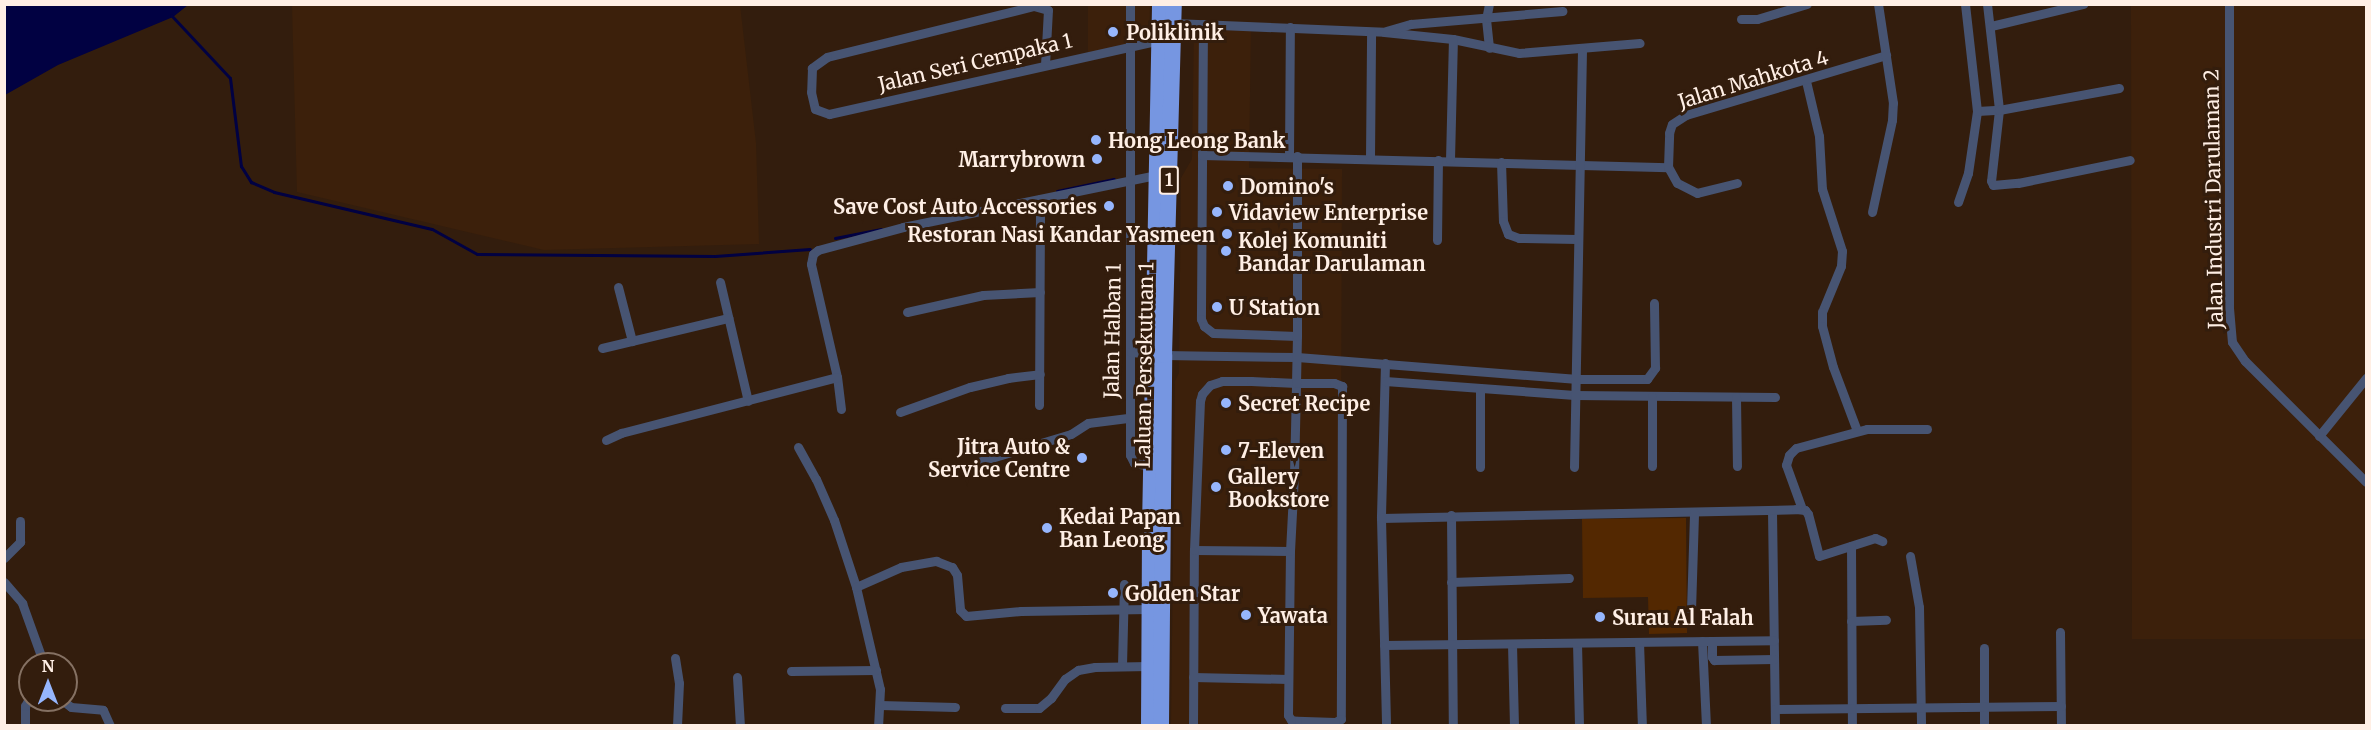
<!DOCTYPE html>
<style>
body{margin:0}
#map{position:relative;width:2371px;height:730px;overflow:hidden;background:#331d0d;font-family:Merriweather,serif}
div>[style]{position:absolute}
.built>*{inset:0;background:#3c200b}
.green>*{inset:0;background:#532801}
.water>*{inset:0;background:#010142}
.stream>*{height:3px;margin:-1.5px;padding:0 1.5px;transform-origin:1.5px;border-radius:1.5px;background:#010142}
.street>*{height:9px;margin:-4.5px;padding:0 4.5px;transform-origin:4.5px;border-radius:4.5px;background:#475472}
.highway>*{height:16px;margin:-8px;padding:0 8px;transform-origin:8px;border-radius:8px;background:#7696e1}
.dots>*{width:16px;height:16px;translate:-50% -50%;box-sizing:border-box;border:3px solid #331d0d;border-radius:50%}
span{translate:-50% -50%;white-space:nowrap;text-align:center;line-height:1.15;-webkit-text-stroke:6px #331d0d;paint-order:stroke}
.shield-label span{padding:2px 4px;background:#331d0d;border:2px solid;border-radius:4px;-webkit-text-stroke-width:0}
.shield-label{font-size:18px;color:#ffefe5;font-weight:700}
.poi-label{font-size:20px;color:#ffefe5;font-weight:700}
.left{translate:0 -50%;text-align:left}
.right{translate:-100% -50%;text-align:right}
.street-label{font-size:20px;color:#ffefe5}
.frame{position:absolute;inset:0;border:6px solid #ffefe5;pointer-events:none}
.north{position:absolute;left:18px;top:652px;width:60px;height:60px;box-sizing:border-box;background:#331d0d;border:2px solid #857163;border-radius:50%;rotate:0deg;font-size:16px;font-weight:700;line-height:24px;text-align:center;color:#ffefe5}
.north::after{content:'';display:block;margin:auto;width:21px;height:27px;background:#96b6fd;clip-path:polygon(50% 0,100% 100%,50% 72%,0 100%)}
</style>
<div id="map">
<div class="built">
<div style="clip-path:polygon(292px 5px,740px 5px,756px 143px,759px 244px,544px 250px,297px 192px)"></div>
<div style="clip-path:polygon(1088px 5px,1150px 5px,1149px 47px,1088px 60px)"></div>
<div style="clip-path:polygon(2131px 5px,2366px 5px,2366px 639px,2132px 639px)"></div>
<div style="clip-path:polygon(1194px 22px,1251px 22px,1249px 168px,1342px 169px,1340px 725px,1171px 725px,1175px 381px,1179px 373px,1181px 178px,1192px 159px)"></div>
</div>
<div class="green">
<div style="clip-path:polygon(1686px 518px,1687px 633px,1649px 634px,1648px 597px,1583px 598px,1582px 519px)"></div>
</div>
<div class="water">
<div style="clip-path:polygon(5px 4px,188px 4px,188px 5px,173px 17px,58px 65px,5px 95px)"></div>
</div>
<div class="stream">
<div style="left:171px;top:15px;width:86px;rotate:46.9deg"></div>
<div style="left:230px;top:78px;width:89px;rotate:82.9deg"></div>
<div style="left:241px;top:166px;width:19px;rotate:58deg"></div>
<div style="left:251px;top:182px;width:25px;rotate:23deg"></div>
<div style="left:274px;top:192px;width:162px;rotate:13.2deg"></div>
<div style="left:432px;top:229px;width:51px;rotate:29.1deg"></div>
<div style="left:477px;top:254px;width:238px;rotate:0.5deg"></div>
<div style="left:715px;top:256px;width:95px;rotate:-4.2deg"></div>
<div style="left:1057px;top:191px;width:58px;rotate:-11.9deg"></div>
<div style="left:835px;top:238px;width:47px;rotate:-11.1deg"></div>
</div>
<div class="street">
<div style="left:1130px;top:4px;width:451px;rotate:90deg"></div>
<div style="left:1130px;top:455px;width:9px;rotate:63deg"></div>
<div style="left:1134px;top:463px;width:17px;rotate:10deg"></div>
<div style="left:1489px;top:4px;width:15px;rotate:101deg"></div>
<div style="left:1486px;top:19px;width:29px;rotate:84deg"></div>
<div style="left:1987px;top:4px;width:107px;rotate:83.5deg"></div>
<div style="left:1999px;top:110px;width:71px;rotate:96.4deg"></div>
<div style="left:1991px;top:181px;width:4px;rotate:63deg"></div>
<div style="left:1993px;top:185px;width:25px;rotate:-5deg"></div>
<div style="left:2018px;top:183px;width:114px;rotate:-11.6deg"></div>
<div style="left:2229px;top:4px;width:304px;rotate:90deg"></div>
<div style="left:2229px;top:308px;width:34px;rotate:85deg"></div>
<div style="left:2232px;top:342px;width:23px;rotate:56deg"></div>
<div style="left:2245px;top:361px;width:171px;rotate:45deg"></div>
<div style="left:1741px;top:19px;width:16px"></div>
<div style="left:1757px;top:19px;width:52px;rotate:-16.7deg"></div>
<div style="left:1173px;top:23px;width:211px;rotate:2.4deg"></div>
<div style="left:1384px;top:32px;width:69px;rotate:5.8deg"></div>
<div style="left:1453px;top:39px;width:67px;rotate:12deg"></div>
<div style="left:1519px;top:53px;width:121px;rotate:-4.7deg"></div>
<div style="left:1203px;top:24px;width:295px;rotate:90.4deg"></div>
<div style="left:1201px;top:319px;width:8px;rotate:67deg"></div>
<div style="left:1204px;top:326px;width:11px;rotate:38deg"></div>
<div style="left:1213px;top:333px;width:84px;rotate:2deg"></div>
<div style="left:1991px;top:26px;width:95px;rotate:-13.4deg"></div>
<div style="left:1386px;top:31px;width:26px;rotate:-16deg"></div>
<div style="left:1411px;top:24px;width:152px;rotate:-4.9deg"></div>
<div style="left:1045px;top:65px;width:55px;rotate:-86.9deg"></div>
<div style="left:1048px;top:10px;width:15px;rotate:-164deg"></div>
<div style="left:1034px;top:6px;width:213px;rotate:166.2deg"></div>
<div style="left:827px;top:57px;width:19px;rotate:144deg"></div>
<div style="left:812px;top:68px;width:24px;rotate:92deg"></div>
<div style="left:811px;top:92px;width:17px;rotate:77deg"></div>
<div style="left:815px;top:109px;width:15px;rotate:20deg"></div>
<div style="left:829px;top:114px;width:339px;rotate:-12.6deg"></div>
<div style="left:1806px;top:81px;width:57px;rotate:76.7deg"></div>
<div style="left:1819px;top:136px;width:53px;rotate:86.8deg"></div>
<div style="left:1822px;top:189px;width:65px;rotate:72.1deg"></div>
<div style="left:1842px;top:251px;width:15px;rotate:94deg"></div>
<div style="left:1841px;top:266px;width:50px;rotate:112.4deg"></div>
<div style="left:1822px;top:312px;width:14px;rotate:90deg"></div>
<div style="left:1822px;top:326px;width:42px;rotate:75deg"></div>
<div style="left:1833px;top:367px;width:68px;rotate:69.4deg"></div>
<div style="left:1977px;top:111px;width:22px;rotate:-3deg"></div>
<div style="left:1999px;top:110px;width:122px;rotate:-10.4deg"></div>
<div style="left:1202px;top:155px;width:466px;rotate:1.5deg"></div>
<div style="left:1289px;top:156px;width:129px;rotate:-89.6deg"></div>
<div style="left:1370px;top:158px;width:126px;rotate:-89.5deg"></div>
<div style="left:1450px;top:160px;width:121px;rotate:-88.6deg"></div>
<div style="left:1501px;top:162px;width:59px;rotate:88.1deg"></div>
<div style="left:1503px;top:221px;width:14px;rotate:69deg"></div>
<div style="left:1508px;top:234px;width:12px;rotate:20deg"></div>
<div style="left:1519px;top:238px;width:58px;rotate:1deg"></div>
<div style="left:1737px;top:183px;width:41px;rotate:166deg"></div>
<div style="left:1697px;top:193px;width:22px;rotate:-153deg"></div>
<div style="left:1677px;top:183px;width:18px;rotate:-119deg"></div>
<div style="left:1668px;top:167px;width:34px;rotate:-88deg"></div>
<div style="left:1669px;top:133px;width:9px;rotate:-72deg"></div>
<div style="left:1672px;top:124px;width:17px;rotate:-33deg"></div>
<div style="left:1686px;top:115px;width:209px;rotate:-16.7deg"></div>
<div style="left:1958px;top:202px;width:31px;rotate:-71deg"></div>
<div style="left:1968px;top:173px;width:63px;rotate:-81.7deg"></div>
<div style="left:1977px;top:111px;width:108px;rotate:-96.4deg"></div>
<div style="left:1872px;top:212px;width:94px;rotate:-77.7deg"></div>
<div style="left:1892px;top:120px;width:17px;rotate:-87deg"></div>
<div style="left:1893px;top:103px;width:100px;rotate:-98.6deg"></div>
<div style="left:1437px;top:240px;width:80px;rotate:-89.3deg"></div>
<div style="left:720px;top:282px;width:122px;rotate:76.8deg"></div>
<div style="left:618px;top:287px;width:56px;rotate:75.5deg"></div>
<div style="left:907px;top:312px;width:78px;rotate:-12.6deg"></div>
<div style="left:983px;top:295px;width:57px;rotate:-3deg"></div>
<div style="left:602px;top:348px;width:130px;rotate:-13.4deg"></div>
<div style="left:1131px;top:352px;width:33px;rotate:5deg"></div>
<div style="left:1164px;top:355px;width:133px;rotate:0.9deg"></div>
<div style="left:1297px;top:357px;width:278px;rotate:4.5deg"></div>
<div style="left:1574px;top:379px;width:73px"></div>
<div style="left:1647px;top:379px;width:14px;rotate:-54deg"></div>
<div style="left:1655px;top:368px;width:65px;rotate:-90.9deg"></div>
<div style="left:1385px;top:363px;width:155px;rotate:91.5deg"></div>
<div style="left:1381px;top:518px;width:208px;rotate:88.6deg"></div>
<div style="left:1385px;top:381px;width:190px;rotate:4.2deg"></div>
<div style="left:1574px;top:395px;width:201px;rotate:0.6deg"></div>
<div style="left:1652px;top:397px;width:69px;rotate:90deg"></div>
<div style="left:1736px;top:397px;width:69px;rotate:89.2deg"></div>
<div style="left:1039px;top:405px;width:206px;rotate:-89.7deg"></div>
<div style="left:841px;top:409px;width:32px;rotate:-97deg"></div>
<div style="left:837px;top:377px;width:116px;rotate:-103deg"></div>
<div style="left:811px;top:264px;width:10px;rotate:-79deg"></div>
<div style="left:813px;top:254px;width:6px;rotate:-39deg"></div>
<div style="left:818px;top:250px;width:88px;rotate:-15.1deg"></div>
<div style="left:903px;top:227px;width:259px;rotate:-11.6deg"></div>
<div style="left:900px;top:412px;width:74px;rotate:-19.7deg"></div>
<div style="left:970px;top:387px;width:39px;rotate:-13deg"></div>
<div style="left:1008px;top:378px;width:32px;rotate:-7deg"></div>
<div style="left:2319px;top:436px;width:75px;rotate:-51deg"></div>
<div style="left:606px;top:440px;width:17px;rotate:-25deg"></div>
<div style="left:621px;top:433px;width:223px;rotate:-14.5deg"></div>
<div style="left:798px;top:447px;width:37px;rotate:61deg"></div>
<div style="left:816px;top:479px;width:45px;rotate:66.3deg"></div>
<div style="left:834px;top:520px;width:71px;rotate:71.8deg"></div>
<div style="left:856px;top:587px;width:105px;rotate:76.8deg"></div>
<div style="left:880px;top:689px;width:37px;rotate:93deg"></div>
<div style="left:978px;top:462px;width:97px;rotate:-16.8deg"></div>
<div style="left:1071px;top:434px;width:20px;rotate:-33deg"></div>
<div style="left:1088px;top:423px;width:40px;rotate:-7.1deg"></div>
<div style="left:1480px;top:467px;width:79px;rotate:-90deg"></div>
<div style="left:1574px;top:467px;width:419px;rotate:-88.9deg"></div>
<div style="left:1802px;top:509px;width:47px;rotate:-110deg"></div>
<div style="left:1786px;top:465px;width:10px;rotate:-73deg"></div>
<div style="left:1789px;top:455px;width:10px;rotate:-45deg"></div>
<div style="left:1796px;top:448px;width:73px;rotate:-15deg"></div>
<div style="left:1867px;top:429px;width:60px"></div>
<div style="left:1772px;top:511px;width:215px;rotate:89.2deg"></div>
<div style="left:1451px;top:515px;width:211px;rotate:89.5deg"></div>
<div style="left:1381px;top:518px;width:415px;rotate:-1.2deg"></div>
<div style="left:1796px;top:509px;width:9px;rotate:6deg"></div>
<div style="left:1805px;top:510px;width:5px;rotate:53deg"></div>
<div style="left:1808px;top:514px;width:43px;rotate:75.3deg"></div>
<div style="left:1819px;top:556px;width:59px;rotate:-17.8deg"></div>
<div style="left:1875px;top:538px;width:8px;rotate:23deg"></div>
<div style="left:1851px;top:546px;width:180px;rotate:89.7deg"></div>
<div style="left:1194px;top:550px;width:96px;rotate:0.6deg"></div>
<div style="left:1910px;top:556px;width:52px;rotate:80deg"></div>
<div style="left:1919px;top:607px;width:119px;rotate:89deg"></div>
<div style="left:4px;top:558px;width:23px;rotate:-45deg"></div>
<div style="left:20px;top:542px;width:21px;rotate:-90deg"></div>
<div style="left:4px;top:582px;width:28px;rotate:49deg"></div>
<div style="left:22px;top:603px;width:65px;rotate:70.2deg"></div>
<div style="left:1451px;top:582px;width:118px;rotate:-1.9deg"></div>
<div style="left:856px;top:587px;width:49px;rotate:-24deg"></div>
<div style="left:901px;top:567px;width:36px;rotate:-10deg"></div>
<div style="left:936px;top:561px;width:17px;rotate:21deg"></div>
<div style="left:952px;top:567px;width:9px;rotate:58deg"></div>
<div style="left:957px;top:575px;width:35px;rotate:85deg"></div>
<div style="left:960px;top:610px;width:8px;rotate:45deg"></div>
<div style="left:966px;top:616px;width:55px;rotate:-5.2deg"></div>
<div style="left:1021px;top:611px;width:128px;rotate:-0.9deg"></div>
<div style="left:1691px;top:610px;width:98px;rotate:-88.2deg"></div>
<div style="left:1851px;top:621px;width:35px;rotate:-2deg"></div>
<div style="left:2060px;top:632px;width:94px;rotate:89.4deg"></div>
<div style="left:1702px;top:641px;width:85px;rotate:87.3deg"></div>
<div style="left:1712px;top:641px;width:16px;rotate:90deg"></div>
<div style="left:1712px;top:657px;width:4px;rotate:56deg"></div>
<div style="left:1714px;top:660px;width:60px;rotate:-1deg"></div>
<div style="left:1639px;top:642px;width:84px;rotate:88deg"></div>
<div style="left:1577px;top:643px;width:83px;rotate:88.6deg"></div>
<div style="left:1512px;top:644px;width:82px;rotate:88.6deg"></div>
<div style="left:1384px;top:645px;width:390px;rotate:-0.7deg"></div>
<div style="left:1984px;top:648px;width:78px;rotate:90deg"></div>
<div style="left:675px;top:658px;width:25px;rotate:81deg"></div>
<div style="left:679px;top:683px;width:43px;rotate:92.7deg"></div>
<div style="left:1122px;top:666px;width:82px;rotate:-88.6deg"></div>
<div style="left:791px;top:671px;width:85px;rotate:-0.7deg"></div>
<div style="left:737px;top:677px;width:49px;rotate:86.5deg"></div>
<div style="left:1193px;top:677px;width:95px;rotate:1.2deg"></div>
<div style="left:62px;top:700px;width:11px;rotate:38deg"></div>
<div style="left:71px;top:707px;width:32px;rotate:5deg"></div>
<div style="left:103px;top:710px;width:17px;rotate:66deg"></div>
<div style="left:880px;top:705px;width:75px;rotate:1.5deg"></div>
<div style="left:1005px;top:708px;width:34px"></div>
<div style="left:1039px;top:708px;width:16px;rotate:-40deg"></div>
<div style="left:1051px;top:698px;width:24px;rotate:-54deg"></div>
<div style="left:1065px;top:679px;width:16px;rotate:-35deg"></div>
<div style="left:1078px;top:670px;width:17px;rotate:-10deg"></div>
<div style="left:1095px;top:667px;width:53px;rotate:-1.1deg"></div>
<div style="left:1775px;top:709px;width:286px;rotate:-0.6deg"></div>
<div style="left:25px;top:726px;width:20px;rotate:-90deg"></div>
<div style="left:25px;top:706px;width:10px;rotate:-61deg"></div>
<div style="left:1193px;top:726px;width:176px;rotate:-89.7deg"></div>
<div style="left:1194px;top:550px;width:149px;rotate:-87.7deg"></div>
<div style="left:1200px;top:401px;width:7px;rotate:-74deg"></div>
<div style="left:1202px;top:394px;width:12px;rotate:-48deg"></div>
<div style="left:1210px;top:385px;width:13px;rotate:-18deg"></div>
<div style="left:1222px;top:381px;width:29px"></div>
<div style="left:1251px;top:381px;width:45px;rotate:2.5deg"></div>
<div style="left:1296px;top:383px;width:38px"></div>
<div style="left:1334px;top:383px;width:9px;rotate:21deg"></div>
<div style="left:1342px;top:386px;width:333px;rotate:90.2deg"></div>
<div style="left:1341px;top:719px;width:7px;rotate:153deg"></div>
<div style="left:1335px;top:722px;width:38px;rotate:-178deg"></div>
<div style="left:1297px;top:721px;width:6px;rotate:-171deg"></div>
<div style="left:1291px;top:720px;width:6px;rotate:-121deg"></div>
<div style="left:1288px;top:715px;width:164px;rotate:-89.3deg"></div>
<div style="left:1290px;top:551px;width:77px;rotate:-87deg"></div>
<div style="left:1294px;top:474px;width:91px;rotate:-88.7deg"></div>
<div style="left:1296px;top:383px;width:47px;rotate:-88.8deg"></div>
<div style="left:1297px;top:336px;width:180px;rotate:-90deg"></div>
</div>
<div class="highway">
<div style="left:1149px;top:726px;width:199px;rotate:-89.7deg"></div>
<div style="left:1150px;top:527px;width:523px;rotate:-88.9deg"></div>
<div style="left:1161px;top:726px;width:371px;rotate:-89.5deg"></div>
<div style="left:1164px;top:355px;width:351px;rotate:-88.4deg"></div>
</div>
<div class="dots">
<div style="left:1113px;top:32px;background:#96b6fd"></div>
<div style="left:1096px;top:140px;background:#96b6fd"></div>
<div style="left:1097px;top:159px;background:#96b6fd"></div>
<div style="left:1228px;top:186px;background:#96b6fd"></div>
<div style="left:1109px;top:206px;background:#96b6fd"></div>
<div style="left:1217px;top:212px;background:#96b6fd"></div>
<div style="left:1227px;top:234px;background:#96b6fd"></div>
<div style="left:1226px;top:251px;background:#96b6fd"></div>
<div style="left:1217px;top:307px;background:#96b6fd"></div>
<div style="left:1226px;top:403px;background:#96b6fd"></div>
<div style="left:1226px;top:450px;background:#96b6fd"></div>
<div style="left:1082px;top:458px;background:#96b6fd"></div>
<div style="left:1216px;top:487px;background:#96b6fd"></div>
<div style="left:1047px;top:528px;background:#96b6fd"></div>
<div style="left:1113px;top:593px;background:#96b6fd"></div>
<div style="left:1246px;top:615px;background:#96b6fd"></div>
<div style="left:1600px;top:617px;background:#96b6fd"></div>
</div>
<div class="shield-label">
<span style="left:1169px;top:180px">1</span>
</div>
<div class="poi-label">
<span class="left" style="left:1126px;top:32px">Poliklinik</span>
<span class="left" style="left:1108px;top:140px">Hong Leong Bank</span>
<span class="right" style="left:1085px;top:159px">Marrybrown</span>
<span class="left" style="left:1240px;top:186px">Domino's</span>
<span class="right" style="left:1097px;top:206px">Save Cost Auto Accessories</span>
<span class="left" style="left:1229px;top:212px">Vidaview Enterprise</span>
<span class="right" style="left:1215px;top:234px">Restoran Nasi Kandar Yasmeen</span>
<span class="left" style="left:1238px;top:252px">Kolej Komuniti<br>Bandar Darulaman</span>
<span class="left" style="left:1229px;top:307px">U Station</span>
<span class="left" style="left:1238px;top:403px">Secret Recipe</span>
<span class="right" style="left:1070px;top:458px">Jitra Auto &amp;<br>Service Centre</span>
<span class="left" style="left:1238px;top:450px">7-Eleven</span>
<span class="left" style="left:1228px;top:488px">Gallery<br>Bookstore</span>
<span class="left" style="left:1059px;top:528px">Kedai Papan<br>Ban Leong</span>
<span class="left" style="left:1125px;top:593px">Golden Star</span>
<span class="left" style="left:1258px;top:615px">Yawata</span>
<span class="left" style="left:1612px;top:617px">Surau Al Falah</span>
</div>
<div class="street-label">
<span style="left:975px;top:62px;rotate:-13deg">Jalan Seri Cempaka 1</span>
<span style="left:1753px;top:79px;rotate:-17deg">Jalan Mahkota 4</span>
<span style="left:2213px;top:199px;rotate:-91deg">Jalan Industri Darulaman 2</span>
<span style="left:1112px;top:331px;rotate:-89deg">Jalan Halban 1</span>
<span style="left:1144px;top:365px;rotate:-89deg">Laluan Persekutuan 1</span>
</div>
<div class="frame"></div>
<div class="north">N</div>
</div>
